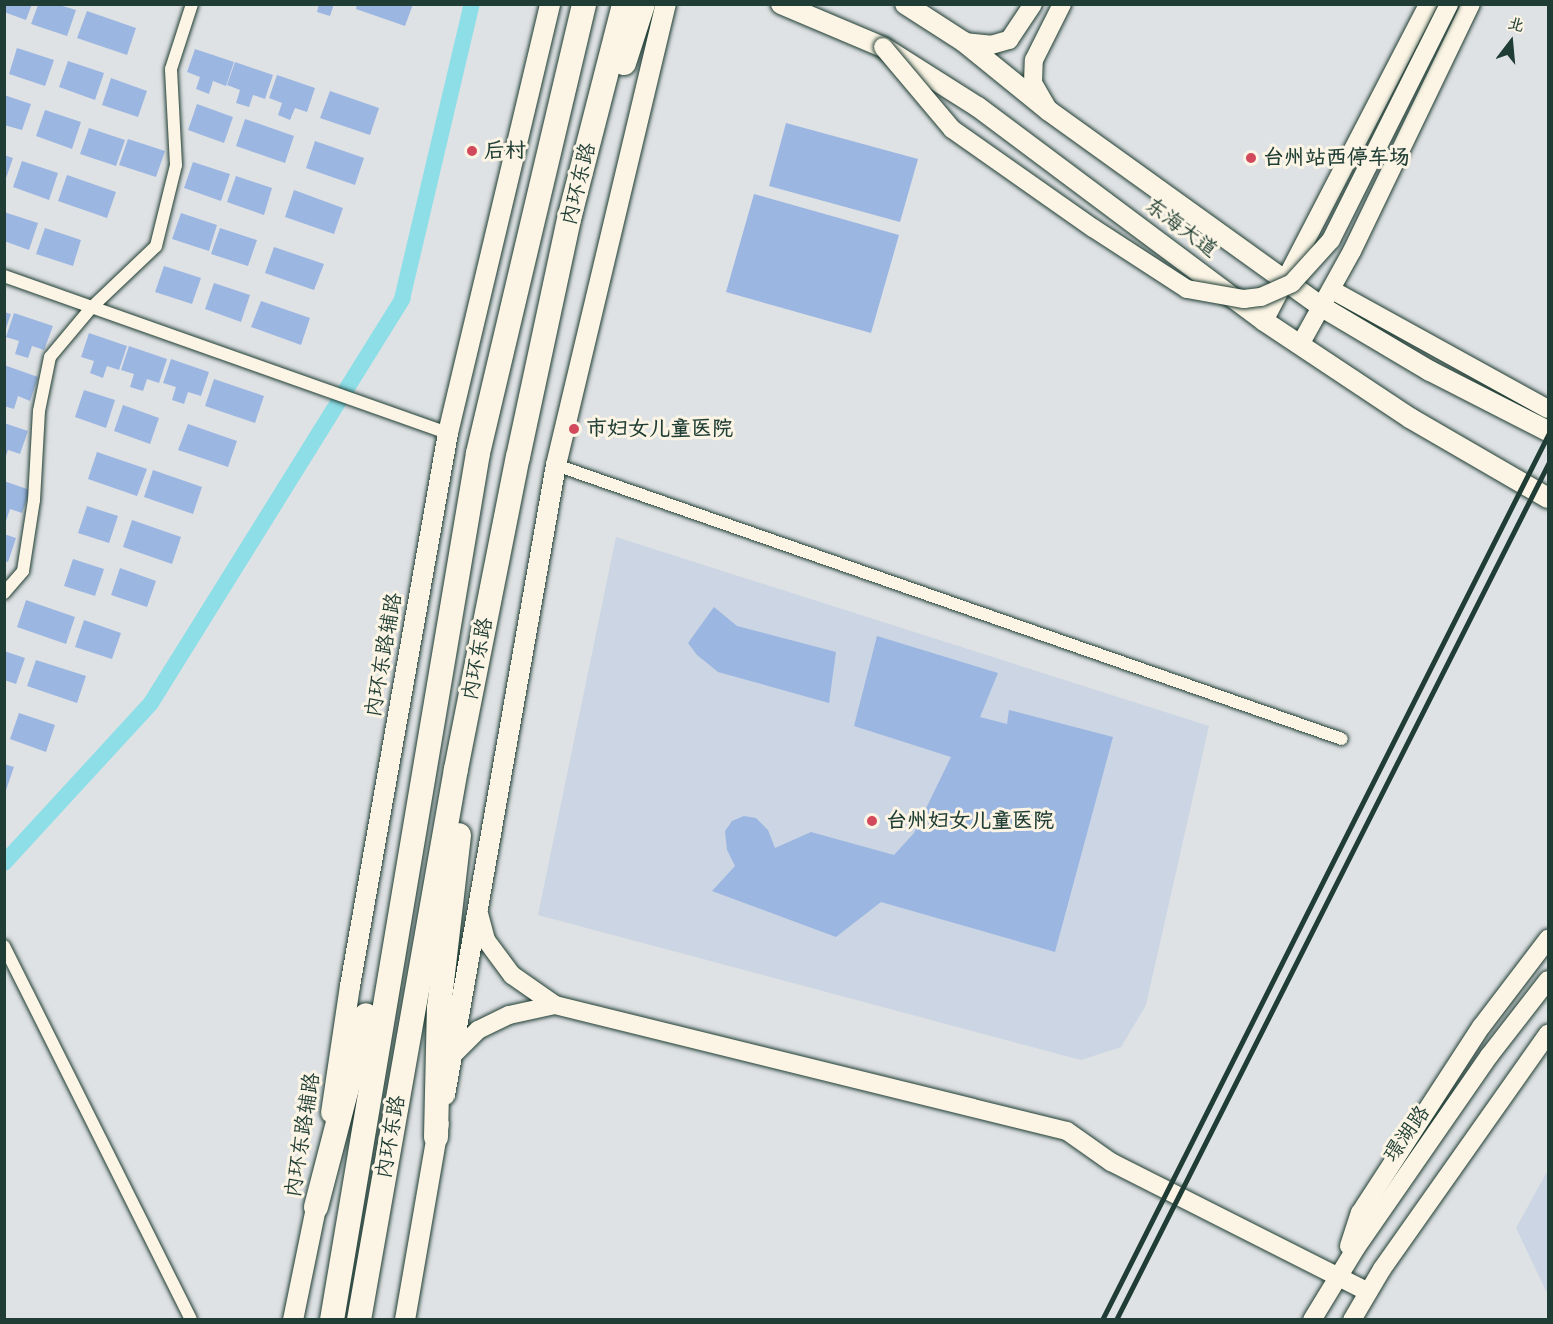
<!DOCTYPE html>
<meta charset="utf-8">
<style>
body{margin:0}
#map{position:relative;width:1553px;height:1324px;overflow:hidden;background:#dfe2e4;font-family:Pangolin,"LXGW WenKai TC",sans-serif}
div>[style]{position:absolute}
.built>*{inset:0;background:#cbd5e3}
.canal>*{height:16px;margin:-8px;padding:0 8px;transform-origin:8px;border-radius:8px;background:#8ddee7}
.building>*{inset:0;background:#9cb6e2}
.roads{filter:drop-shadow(0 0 2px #1f3d34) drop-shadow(0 0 2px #1f3d34)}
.street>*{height:12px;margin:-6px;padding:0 6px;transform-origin:6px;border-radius:6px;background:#fcf5e5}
.secondary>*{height:18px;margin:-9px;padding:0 9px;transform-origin:9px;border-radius:9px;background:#fcf5e5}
.primary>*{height:20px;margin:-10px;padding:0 10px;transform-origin:10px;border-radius:10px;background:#fcf5e5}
.highway>*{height:24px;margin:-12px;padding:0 12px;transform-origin:12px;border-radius:12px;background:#fcf5e5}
.rail>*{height:4.5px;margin:-2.25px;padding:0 2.25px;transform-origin:2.25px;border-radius:2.25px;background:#1f3d34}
.bridges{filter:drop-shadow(0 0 2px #1f3d34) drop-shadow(0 0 2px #1f3d34)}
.secondary-bridge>*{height:18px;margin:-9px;padding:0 9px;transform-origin:9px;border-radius:9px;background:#fcf5e5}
.dots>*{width:16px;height:16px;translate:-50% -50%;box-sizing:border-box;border:3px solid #fcf5e5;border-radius:50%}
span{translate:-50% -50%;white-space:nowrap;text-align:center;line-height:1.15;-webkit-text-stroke:6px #fcf5e5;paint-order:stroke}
.poi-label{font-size:21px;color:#1f3d34;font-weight:700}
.left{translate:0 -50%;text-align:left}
.street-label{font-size:21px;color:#1f3d34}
.frame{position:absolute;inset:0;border:6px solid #1f3d34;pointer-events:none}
.north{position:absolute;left:1481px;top:12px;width:60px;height:60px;-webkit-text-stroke:4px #fcf5e5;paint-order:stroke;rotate:16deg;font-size:16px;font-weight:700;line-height:24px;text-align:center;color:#1f3d34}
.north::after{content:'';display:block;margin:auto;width:21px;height:27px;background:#1f3d34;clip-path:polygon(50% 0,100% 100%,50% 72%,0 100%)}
</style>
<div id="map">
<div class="built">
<div style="clip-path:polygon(616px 537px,1209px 726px,1146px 1005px,1121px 1047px,1081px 1060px,538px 915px)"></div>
<div style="clip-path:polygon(1548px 1170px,1548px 1295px,1516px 1228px)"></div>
</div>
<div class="canal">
<div style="left:4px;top:863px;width:217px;rotate:-47.4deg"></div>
<div style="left:151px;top:703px;width:476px;rotate:-58.1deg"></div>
<div style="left:402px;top:299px;width:303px;rotate:-76.7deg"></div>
</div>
<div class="building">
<div style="clip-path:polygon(4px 4px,32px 4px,26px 20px,4px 12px)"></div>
<div style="clip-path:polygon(319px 4px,334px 4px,330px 16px,317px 12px)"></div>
<div style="clip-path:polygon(357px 4px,413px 4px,405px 26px,356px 9px)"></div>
<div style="clip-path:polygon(38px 5px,59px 5px,76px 10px,67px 36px,31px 24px)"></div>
<div style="clip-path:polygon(87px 11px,136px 28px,127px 55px,77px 38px)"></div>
<div style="clip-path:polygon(17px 48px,54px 60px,45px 86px,9px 74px)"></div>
<div style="clip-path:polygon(195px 49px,234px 62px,226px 86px,213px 81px,209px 94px,196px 89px,200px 77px,187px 72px)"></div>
<div style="clip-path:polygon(68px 61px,104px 73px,95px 100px,59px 87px)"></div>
<div style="clip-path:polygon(235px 62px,273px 75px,265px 99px,253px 95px,249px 107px,236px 103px,240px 90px,227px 85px)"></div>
<div style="clip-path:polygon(277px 75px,315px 88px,307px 112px,295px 108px,290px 120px,278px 115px,282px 103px,269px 98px)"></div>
<div style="clip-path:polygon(111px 78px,147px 91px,138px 117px,102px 105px)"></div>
<div style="clip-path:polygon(330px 91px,379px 108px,370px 135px,320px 118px)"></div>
<div style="clip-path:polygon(4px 95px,31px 104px,22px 130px,4px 125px)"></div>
<div style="clip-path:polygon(197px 104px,233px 117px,224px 143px,188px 130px)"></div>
<div style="clip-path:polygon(45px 110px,81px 122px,72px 149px,36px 136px)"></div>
<div style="clip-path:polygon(245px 119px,294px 136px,285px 163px,236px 146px)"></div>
<div style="clip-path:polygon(786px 123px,918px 159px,900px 222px,769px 186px)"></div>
<div style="clip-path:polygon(89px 128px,125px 140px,116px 166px,80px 154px)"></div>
<div style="clip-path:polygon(128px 139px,165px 151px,156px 177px,119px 165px)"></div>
<div style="clip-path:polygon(315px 141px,364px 158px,355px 185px,306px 168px)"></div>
<div style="clip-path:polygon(4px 155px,13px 158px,5px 181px,4px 181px)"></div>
<div style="clip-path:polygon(22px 161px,58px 173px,49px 200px,13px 187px)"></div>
<div style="clip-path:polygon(193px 162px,230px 174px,221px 201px,184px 188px)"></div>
<div style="clip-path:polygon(67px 175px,116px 192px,107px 218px,58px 201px)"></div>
<div style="clip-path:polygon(236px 176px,272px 188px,264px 215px,227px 202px)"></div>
<div style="clip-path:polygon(294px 190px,343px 208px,334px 234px,285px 217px)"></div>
<div style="clip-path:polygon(754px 194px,899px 235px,871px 333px,726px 292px)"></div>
<div style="clip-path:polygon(4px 212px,38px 223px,29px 250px,4px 241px)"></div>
<div style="clip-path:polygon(181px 213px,217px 225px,209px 251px,172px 239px)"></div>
<div style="clip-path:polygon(45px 228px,81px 240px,73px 266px,36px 254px)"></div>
<div style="clip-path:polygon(220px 228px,257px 240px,248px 266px,211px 254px)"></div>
<div style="clip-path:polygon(274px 247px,324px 264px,314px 290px,265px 273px)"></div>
<div style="clip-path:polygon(164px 266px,201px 278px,192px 304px,155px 292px)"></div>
<div style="clip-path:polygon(214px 283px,250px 295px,241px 322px,205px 309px)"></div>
<div style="clip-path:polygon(261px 301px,310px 318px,301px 345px,251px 327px)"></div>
<div style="clip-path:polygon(4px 312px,11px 314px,5px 331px,4px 331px)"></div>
<div style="clip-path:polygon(14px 313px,53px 326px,44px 350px,32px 346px,28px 358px,15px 354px,19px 341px,6px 337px)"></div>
<div style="clip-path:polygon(89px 333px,127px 346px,119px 370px,107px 366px,103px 378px,90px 373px,94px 361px,81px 357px)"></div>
<div style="clip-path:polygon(129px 346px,167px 359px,159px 383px,147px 379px,143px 391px,130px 387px,134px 374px,121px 370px)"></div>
<div style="clip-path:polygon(171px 359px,209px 372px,201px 396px,188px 392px,184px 404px,172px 400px,176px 387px,163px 383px)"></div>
<div style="clip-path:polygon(4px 365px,38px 377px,30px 401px,18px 396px,14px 409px,4px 406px)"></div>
<div style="clip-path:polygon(214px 379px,264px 396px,255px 423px,205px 406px)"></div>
<div style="clip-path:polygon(84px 390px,115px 400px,106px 428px,75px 417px)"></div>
<div style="clip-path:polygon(123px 405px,159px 418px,150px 444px,114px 431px)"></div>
<div style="clip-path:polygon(4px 423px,28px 431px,20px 454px,8px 450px,5px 459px)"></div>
<div style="clip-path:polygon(188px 424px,237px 441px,228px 467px,178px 450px)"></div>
<div style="clip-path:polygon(97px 452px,147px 469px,137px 496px,88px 479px)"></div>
<div style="clip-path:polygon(153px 470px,202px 487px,193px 514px,144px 497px)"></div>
<div style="clip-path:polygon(4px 481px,30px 490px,22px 513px,10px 509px,5px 524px)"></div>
<div style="clip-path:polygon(87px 506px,118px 516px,109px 543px,78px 533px)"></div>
<div style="clip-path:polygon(132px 520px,181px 537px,172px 564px,123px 547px)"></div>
<div style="clip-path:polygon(4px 534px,16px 538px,8px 562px,4px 561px)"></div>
<div style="clip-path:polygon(73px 559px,104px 569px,95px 596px,64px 586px)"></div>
<div style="clip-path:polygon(120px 568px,156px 581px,147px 607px,111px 595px)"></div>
<div style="clip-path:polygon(26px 600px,75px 617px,66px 644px,17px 627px)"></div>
<div style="clip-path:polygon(714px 607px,737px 626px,836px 652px,829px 703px,718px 672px,697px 655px,688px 643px)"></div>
<div style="clip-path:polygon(84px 620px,121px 633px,112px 659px,75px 647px)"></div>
<div style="clip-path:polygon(877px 636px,998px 673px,980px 717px,1007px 724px,1009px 710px,1113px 737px,1055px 952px,881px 902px,836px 937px,712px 891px,735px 866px,727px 850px,725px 831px,732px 821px,744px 816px,756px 818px,768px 830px,775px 848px,811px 832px,894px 855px,914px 833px,951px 757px,854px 726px)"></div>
<div style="clip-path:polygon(4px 651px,25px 658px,16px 684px,4px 680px)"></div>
<div style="clip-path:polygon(36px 660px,86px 676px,77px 703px,27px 686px)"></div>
<div style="clip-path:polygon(19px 713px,55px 725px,46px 752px,10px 739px)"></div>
<div style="clip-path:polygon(4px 764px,14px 767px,5px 793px,4px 793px)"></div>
</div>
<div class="roads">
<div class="street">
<div style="left:4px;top:276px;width:471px;rotate:19.5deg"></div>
<div style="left:556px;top:465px;width:832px;rotate:19.22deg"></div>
<div style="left:4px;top:593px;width:29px;rotate:-49deg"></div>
<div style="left:23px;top:571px;width:72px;rotate:-81.2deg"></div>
<div style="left:34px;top:500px;width:89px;rotate:-86.8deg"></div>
<div style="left:39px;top:411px;width:55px;rotate:-78.5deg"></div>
<div style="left:50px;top:357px;width:65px;rotate:-50deg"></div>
<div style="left:92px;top:307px;width:88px;rotate:-43.6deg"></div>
<div style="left:156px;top:246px;width:83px;rotate:-76.1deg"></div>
<div style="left:176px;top:165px;width:96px;rotate:-93deg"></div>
<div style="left:171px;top:69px;width:68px;rotate:-72.1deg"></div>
<div style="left:4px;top:946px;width:417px;rotate:63.4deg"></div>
</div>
<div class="secondary">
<div style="left:964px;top:42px;width:27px;rotate:6deg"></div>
<div style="left:991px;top:45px;width:19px;rotate:-16deg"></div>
<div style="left:1009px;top:40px;width:43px;rotate:-56.3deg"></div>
<div style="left:1048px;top:109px;width:30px;rotate:-120deg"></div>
<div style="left:1033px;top:83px;width:23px;rotate:-88deg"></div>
<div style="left:1034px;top:60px;width:63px;rotate:-63.4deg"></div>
<div style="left:1332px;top:290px;width:247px;rotate:28.9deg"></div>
<div style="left:1264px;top:321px;width:357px;rotate:-62.6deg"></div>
<div style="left:1301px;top:343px;width:105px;rotate:-61deg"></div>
<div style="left:1352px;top:251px;width:274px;rotate:-64.3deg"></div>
<div style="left:478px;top:910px;width:31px;rotate:75deg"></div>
<div style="left:486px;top:940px;width:44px;rotate:53.4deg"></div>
<div style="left:512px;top:975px;width:52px;rotate:34.9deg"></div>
<div style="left:555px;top:1005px;width:527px;rotate:13.83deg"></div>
<div style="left:1067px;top:1131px;width:54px;rotate:35.2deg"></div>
<div style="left:1111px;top:1162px;width:288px;rotate:26.8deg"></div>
<div style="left:452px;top:1056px;width:37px;rotate:-45deg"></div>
<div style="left:478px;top:1030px;width:34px;rotate:-26deg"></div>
<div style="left:509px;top:1015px;width:47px;rotate:-12.3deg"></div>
<div style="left:1349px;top:1246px;width:35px;rotate:-72deg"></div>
<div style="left:1360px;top:1213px;width:222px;rotate:-57deg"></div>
<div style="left:1481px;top:1027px;width:111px;rotate:-52.7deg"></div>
<div style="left:1312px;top:1320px;width:84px;rotate:-58.6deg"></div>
<div style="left:1356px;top:1248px;width:234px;rotate:-55.3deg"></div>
<div style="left:1489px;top:1056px;width:96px;rotate:-52.2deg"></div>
<div style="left:1352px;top:1320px;width:59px;rotate:-59.5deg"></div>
<div style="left:1382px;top:1269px;width:288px;rotate:-54.8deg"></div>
</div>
<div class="primary">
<div style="left:781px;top:4px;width:111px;rotate:22.9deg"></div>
<div style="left:883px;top:47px;width:112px;rotate:32.3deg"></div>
<div style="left:978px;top:107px;width:357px;rotate:36.8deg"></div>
<div style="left:1264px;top:321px;width:175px;rotate:33.6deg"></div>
<div style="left:1410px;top:418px;width:160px;rotate:30.1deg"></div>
<div style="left:905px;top:4px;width:70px;rotate:32.8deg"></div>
<div style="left:964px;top:42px;width:109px;rotate:39.1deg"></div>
<div style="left:1049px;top:111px;width:336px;rotate:35.7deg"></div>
<div style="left:1322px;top:307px;width:126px;rotate:30.7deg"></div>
<div style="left:1430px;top:371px;width:132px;rotate:27deg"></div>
<div style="left:445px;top:1095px;width:640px;rotate:-80.01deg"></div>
<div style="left:556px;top:465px;width:474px;rotate:-76.6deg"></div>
<div style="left:331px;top:1113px;width:128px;rotate:-81.5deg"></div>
<div style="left:350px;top:986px;width:562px;rotate:-79.95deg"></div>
<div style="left:448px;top:433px;width:441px;rotate:-76.6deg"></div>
<div style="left:293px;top:1320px;width:130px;rotate:-78.4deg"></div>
<div style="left:405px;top:1320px;width:199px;rotate:-80.2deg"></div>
</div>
<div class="highway">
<div style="left:624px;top:63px;width:62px;rotate:-72.1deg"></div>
<div style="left:436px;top:1137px;width:129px;rotate:-88.7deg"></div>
<div style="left:439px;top:1008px;width:174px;rotate:-83.4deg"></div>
<div style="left:316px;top:1207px;width:198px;rotate:-75.4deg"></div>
<div style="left:332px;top:1320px;width:879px;rotate:-80.44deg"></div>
<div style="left:478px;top:453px;width:461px;rotate:-76.7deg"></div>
<div style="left:359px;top:1320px;width:559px;rotate:-80.02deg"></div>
<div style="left:456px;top:769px;width:318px;rotate:-78.8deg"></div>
<div style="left:518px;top:457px;width:248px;rotate:-77.9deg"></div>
<div style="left:570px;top:215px;width:218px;rotate:-75.6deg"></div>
</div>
</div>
<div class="rail">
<div style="left:1102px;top:1320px;width:991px;rotate:-63.25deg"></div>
<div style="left:1116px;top:1320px;width:959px;rotate:-63.22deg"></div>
</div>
<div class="bridges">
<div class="secondary-bridge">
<div style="left:883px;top:47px;width:107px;rotate:49.9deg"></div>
<div style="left:952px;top:129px;width:172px;rotate:35.1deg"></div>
<div style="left:1093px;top:228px;width:112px;rotate:33deg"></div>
<div style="left:1187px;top:289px;width:58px;rotate:10deg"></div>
<div style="left:1244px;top:299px;width:17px;rotate:-7deg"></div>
<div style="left:1261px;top:297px;width:34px;rotate:-24deg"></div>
<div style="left:1292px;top:283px;width:58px;rotate:-47.8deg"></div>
<div style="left:1331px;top:240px;width:264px;rotate:-63.4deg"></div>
</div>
</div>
<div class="dots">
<div style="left:472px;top:151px;background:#d1495b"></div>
<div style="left:1251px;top:158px;background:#d1495b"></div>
<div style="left:574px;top:429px;background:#d1495b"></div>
<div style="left:872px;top:821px;background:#d1495b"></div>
</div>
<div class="poi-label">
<span class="left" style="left:484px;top:151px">后村</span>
<span class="left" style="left:1263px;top:158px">台州站西停车场</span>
<span class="left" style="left:586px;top:429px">市妇女儿童医院</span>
<span class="left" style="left:886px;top:821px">台州妇女儿童医院</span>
</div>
<div class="street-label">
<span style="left:579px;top:184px;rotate:-76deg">内环东路</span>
<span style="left:1181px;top:228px;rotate:37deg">东海大道</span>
<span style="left:384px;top:655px;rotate:-80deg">内环东路辅路</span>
<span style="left:478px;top:659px;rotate:-79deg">内环东路</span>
<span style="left:1407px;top:1134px;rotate:-55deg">璟湖路</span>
<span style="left:303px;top:1135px;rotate:-81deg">内环东路辅路</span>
<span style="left:391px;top:1137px;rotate:-80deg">内环东路</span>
</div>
<div class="frame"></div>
<div class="north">北</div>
</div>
